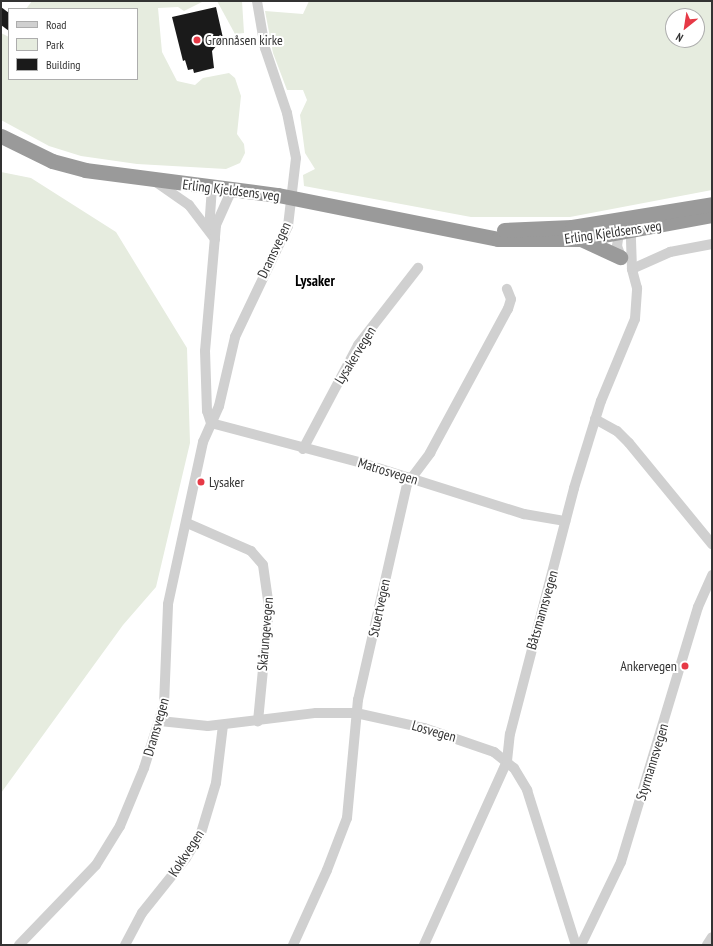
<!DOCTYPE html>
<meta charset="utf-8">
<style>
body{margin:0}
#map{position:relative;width:713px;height:946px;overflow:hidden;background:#fff;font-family:"PT Sans Narrow",sans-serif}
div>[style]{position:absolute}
.green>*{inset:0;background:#e6ecdf}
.building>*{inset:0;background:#1a1a1a}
.minor>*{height:10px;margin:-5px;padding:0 5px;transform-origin:5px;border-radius:5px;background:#d0d0d0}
.highway>*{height:15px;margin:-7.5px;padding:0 7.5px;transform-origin:7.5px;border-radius:7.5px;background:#9a9a9a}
.dots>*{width:11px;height:11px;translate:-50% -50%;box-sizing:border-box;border:2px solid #fff;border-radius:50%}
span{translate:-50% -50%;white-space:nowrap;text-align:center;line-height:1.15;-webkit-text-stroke:4px #fff;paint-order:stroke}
.poi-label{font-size:14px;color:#333}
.left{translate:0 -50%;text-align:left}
.right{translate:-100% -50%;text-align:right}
.street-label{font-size:14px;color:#333}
.neighbourhood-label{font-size:15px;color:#000;font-weight:700}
.frame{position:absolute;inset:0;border:2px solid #333;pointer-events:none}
.legend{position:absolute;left:8px;top:8px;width:130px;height:72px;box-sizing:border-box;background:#fff;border:1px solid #adadad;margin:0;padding:5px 7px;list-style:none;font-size:12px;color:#333}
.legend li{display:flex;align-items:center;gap:8px;height:20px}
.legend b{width:20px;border:1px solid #adadad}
.north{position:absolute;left:665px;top:8px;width:40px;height:40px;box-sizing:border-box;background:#fff;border:1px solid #adadad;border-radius:50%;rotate:210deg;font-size:11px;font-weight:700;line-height:16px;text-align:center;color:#333}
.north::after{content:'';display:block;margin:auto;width:14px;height:18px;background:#e63946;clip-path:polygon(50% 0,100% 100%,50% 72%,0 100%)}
</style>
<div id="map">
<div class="green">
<div style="clip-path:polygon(32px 1px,204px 1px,184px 11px,178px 7px,158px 8px,162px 52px,177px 81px,195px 85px,203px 78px,229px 73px,235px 78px,241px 96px,237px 134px,244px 144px,245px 153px,240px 163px,226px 169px,137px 164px,81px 156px,49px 146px,1px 120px,1px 33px,9px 37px,9px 79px,137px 79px,137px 9px,26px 9px)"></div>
<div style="clip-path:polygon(217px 1px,242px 1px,244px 33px,235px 34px)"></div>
<div style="clip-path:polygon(evenodd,309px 1px,712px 1px,712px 190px,570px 217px,471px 217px,304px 186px,303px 175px,315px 169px,305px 153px,300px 115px,307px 100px,303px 90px,287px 90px,273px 53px,265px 11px,303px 14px,309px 1px,673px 16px,697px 16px,697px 40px,673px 40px,673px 16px)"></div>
<div style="clip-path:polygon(1px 172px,31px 178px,116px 232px,187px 348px,190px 443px,156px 587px,123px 625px,1px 793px)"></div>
</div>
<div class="building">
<div style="clip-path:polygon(1px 7px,9px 13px,9px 31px,1px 25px)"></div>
<div style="clip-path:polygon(216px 7px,223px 38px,212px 51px,214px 68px,194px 73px,193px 69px,188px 70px,185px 60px,183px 61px,172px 17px)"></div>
</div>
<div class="minor">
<div style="left:153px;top:180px;width:44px;rotate:34.8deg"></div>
<div style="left:189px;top:205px;width:43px;rotate:52.6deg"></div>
<div style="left:212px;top:187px;width:30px;rotate:94deg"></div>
<div style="left:210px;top:217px;width:10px;rotate:53deg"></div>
<div style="left:620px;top:227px;width:19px;rotate:99deg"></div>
<div style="left:617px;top:246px;width:15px;rotate:70deg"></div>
<div style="left:632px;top:269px;width:42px;rotate:-24.1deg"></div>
<div style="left:670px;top:252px;width:43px;rotate:-10.8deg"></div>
<div style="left:595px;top:419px;width:25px;rotate:29deg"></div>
<div style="left:617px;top:431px;width:17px;rotate:45deg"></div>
<div style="left:629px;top:443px;width:131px;rotate:50.6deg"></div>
<div style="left:211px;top:423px;width:156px;rotate:14.8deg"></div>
<div style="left:362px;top:463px;width:170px;rotate:17.5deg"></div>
<div style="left:524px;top:514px;width:42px;rotate:9.7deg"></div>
<div style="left:211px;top:423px;width:13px;rotate:-108deg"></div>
<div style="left:207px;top:411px;width:60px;rotate:-91.9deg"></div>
<div style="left:205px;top:351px;width:126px;rotate:-85deg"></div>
<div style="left:216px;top:225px;width:39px;rotate:-66deg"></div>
<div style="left:303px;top:449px;width:118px;rotate:-62.1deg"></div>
<div style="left:358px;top:345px;width:98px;rotate:-52.1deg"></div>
<div style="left:187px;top:523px;width:70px;rotate:23.6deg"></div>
<div style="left:251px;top:551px;width:18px;rotate:49deg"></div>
<div style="left:263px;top:565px;width:42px;rotate:81.9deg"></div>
<div style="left:269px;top:607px;width:115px;rotate:95.5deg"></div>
<div style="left:160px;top:721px;width:48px;rotate:5.9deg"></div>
<div style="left:208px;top:726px;width:109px;rotate:-6.9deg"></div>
<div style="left:316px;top:713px;width:40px"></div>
<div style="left:356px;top:713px;width:70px;rotate:12.4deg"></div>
<div style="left:424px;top:728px;width:74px;rotate:18.9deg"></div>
<div style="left:494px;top:752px;width:26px;rotate:39deg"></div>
<div style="left:514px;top:768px;width:26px;rotate:59deg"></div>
<div style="left:527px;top:790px;width:163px;rotate:72.5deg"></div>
<div style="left:19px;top:945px;width:111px;rotate:-46.1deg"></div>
<div style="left:96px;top:865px;width:46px;rotate:-58.4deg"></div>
<div style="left:120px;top:826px;width:63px;rotate:-67.5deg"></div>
<div style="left:144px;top:768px;width:66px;rotate:-72.4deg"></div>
<div style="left:164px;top:705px;width:101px;rotate:-87.7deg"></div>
<div style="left:168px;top:604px;width:166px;rotate:-77.8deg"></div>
<div style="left:203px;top:442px;width:39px;rotate:-66deg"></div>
<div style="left:219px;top:406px;width:71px;rotate:-76.9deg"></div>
<div style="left:235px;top:337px;width:123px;rotate:-64.5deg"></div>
<div style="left:288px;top:226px;width:68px;rotate:-83.3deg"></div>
<div style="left:296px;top:158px;width:46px;rotate:-101.3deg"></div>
<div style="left:287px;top:113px;width:69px;rotate:-108.7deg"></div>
<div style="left:265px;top:48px;width:48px;rotate:-99.7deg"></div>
<div style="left:125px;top:945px;width:36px;rotate:-62deg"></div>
<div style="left:142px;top:913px;width:70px;rotate:-51.3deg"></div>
<div style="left:186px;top:858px;width:29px;rotate:-59deg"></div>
<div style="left:201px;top:833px;width:52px;rotate:-73.3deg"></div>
<div style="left:216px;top:783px;width:58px;rotate:-83.1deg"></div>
<div style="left:293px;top:945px;width:82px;rotate:-65.6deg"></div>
<div style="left:327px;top:870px;width:56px;rotate:-69deg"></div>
<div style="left:347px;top:818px;width:119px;rotate:-84.7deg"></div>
<div style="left:358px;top:700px;width:221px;rotate:-77.2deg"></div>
<div style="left:407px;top:484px;width:39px;rotate:-53deg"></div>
<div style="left:430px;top:453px;width:164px;rotate:-61.6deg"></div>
<div style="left:508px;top:309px;width:10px;rotate:-73deg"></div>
<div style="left:511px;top:299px;width:11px;rotate:-112deg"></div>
<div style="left:424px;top:945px;width:202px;rotate:-65.7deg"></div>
<div style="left:507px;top:761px;width:27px;rotate:-84deg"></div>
<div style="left:510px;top:734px;width:254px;rotate:-75.4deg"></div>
<div style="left:574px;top:488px;width:91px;rotate:-72.8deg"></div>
<div style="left:601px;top:401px;width:89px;rotate:-67.5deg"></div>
<div style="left:635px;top:319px;width:31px;rotate:-86deg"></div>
<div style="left:637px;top:288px;width:20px;rotate:-105deg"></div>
<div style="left:632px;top:269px;width:34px;rotate:-92deg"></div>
<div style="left:631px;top:235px;width:9px;rotate:-122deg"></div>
<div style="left:581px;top:945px;width:92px;rotate:-64.3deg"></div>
<div style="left:621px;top:862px;width:266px;rotate:-73.2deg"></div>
<div style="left:698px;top:607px;width:35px;rotate:-66deg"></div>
<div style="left:707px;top:945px;width:9px;rotate:-58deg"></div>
</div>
<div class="highway">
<div style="left:1px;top:136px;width:57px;rotate:26.1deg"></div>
<div style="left:52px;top:161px;width:34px;rotate:15deg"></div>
<div style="left:85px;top:170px;width:195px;rotate:7.4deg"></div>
<div style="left:278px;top:195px;width:224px;rotate:11.3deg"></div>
<div style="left:498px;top:239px;width:83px"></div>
<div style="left:581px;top:239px;width:133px;rotate:-10.4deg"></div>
<div style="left:504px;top:230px;width:68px;rotate:-2.5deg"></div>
<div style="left:572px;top:227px;width:142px;rotate:-9.3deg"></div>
<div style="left:583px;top:240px;width:41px;rotate:24.7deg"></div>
</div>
<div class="dots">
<div style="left:197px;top:40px;background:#e63946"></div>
<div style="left:201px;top:482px;background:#e63946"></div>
<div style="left:685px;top:666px;background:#e63946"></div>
</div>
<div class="poi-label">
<span class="left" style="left:205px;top:40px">Grønnåsen kirke</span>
<span class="left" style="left:209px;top:482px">Lysaker</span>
<span class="right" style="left:677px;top:666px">Ankervegen</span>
</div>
<div class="street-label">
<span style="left:231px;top:190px;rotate:7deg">Erling Kjeldsens veg</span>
<span style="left:613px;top:232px;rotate:-8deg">Erling Kjeldsens veg</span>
<span style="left:274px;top:250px;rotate:-65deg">Dramsvegen</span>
<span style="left:355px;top:355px;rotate:-58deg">Lysakervegen</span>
<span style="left:388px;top:471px;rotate:17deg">Matrosvegen</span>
<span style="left:379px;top:608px;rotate:-78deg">Stuertvegen</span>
<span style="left:542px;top:610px;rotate:-74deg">Båtsmannsvegen</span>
<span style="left:265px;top:634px;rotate:-85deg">Skårungevegen</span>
<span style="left:156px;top:727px;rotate:-74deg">Dramsvegen</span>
<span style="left:434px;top:731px;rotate:16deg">Losvegen</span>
<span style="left:652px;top:762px;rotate:-73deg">Styrmannsvegen</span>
<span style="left:186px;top:853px;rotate:-57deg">Kokkvegen</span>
</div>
<div class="neighbourhood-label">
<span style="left:315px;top:281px">Lysaker</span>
</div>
<div class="frame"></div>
<ul class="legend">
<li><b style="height:5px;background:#d0d0d0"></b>Road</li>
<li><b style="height:11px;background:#e6ecdf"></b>Park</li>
<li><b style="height:11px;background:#1a1a1a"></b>Building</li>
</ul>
<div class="north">N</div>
</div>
